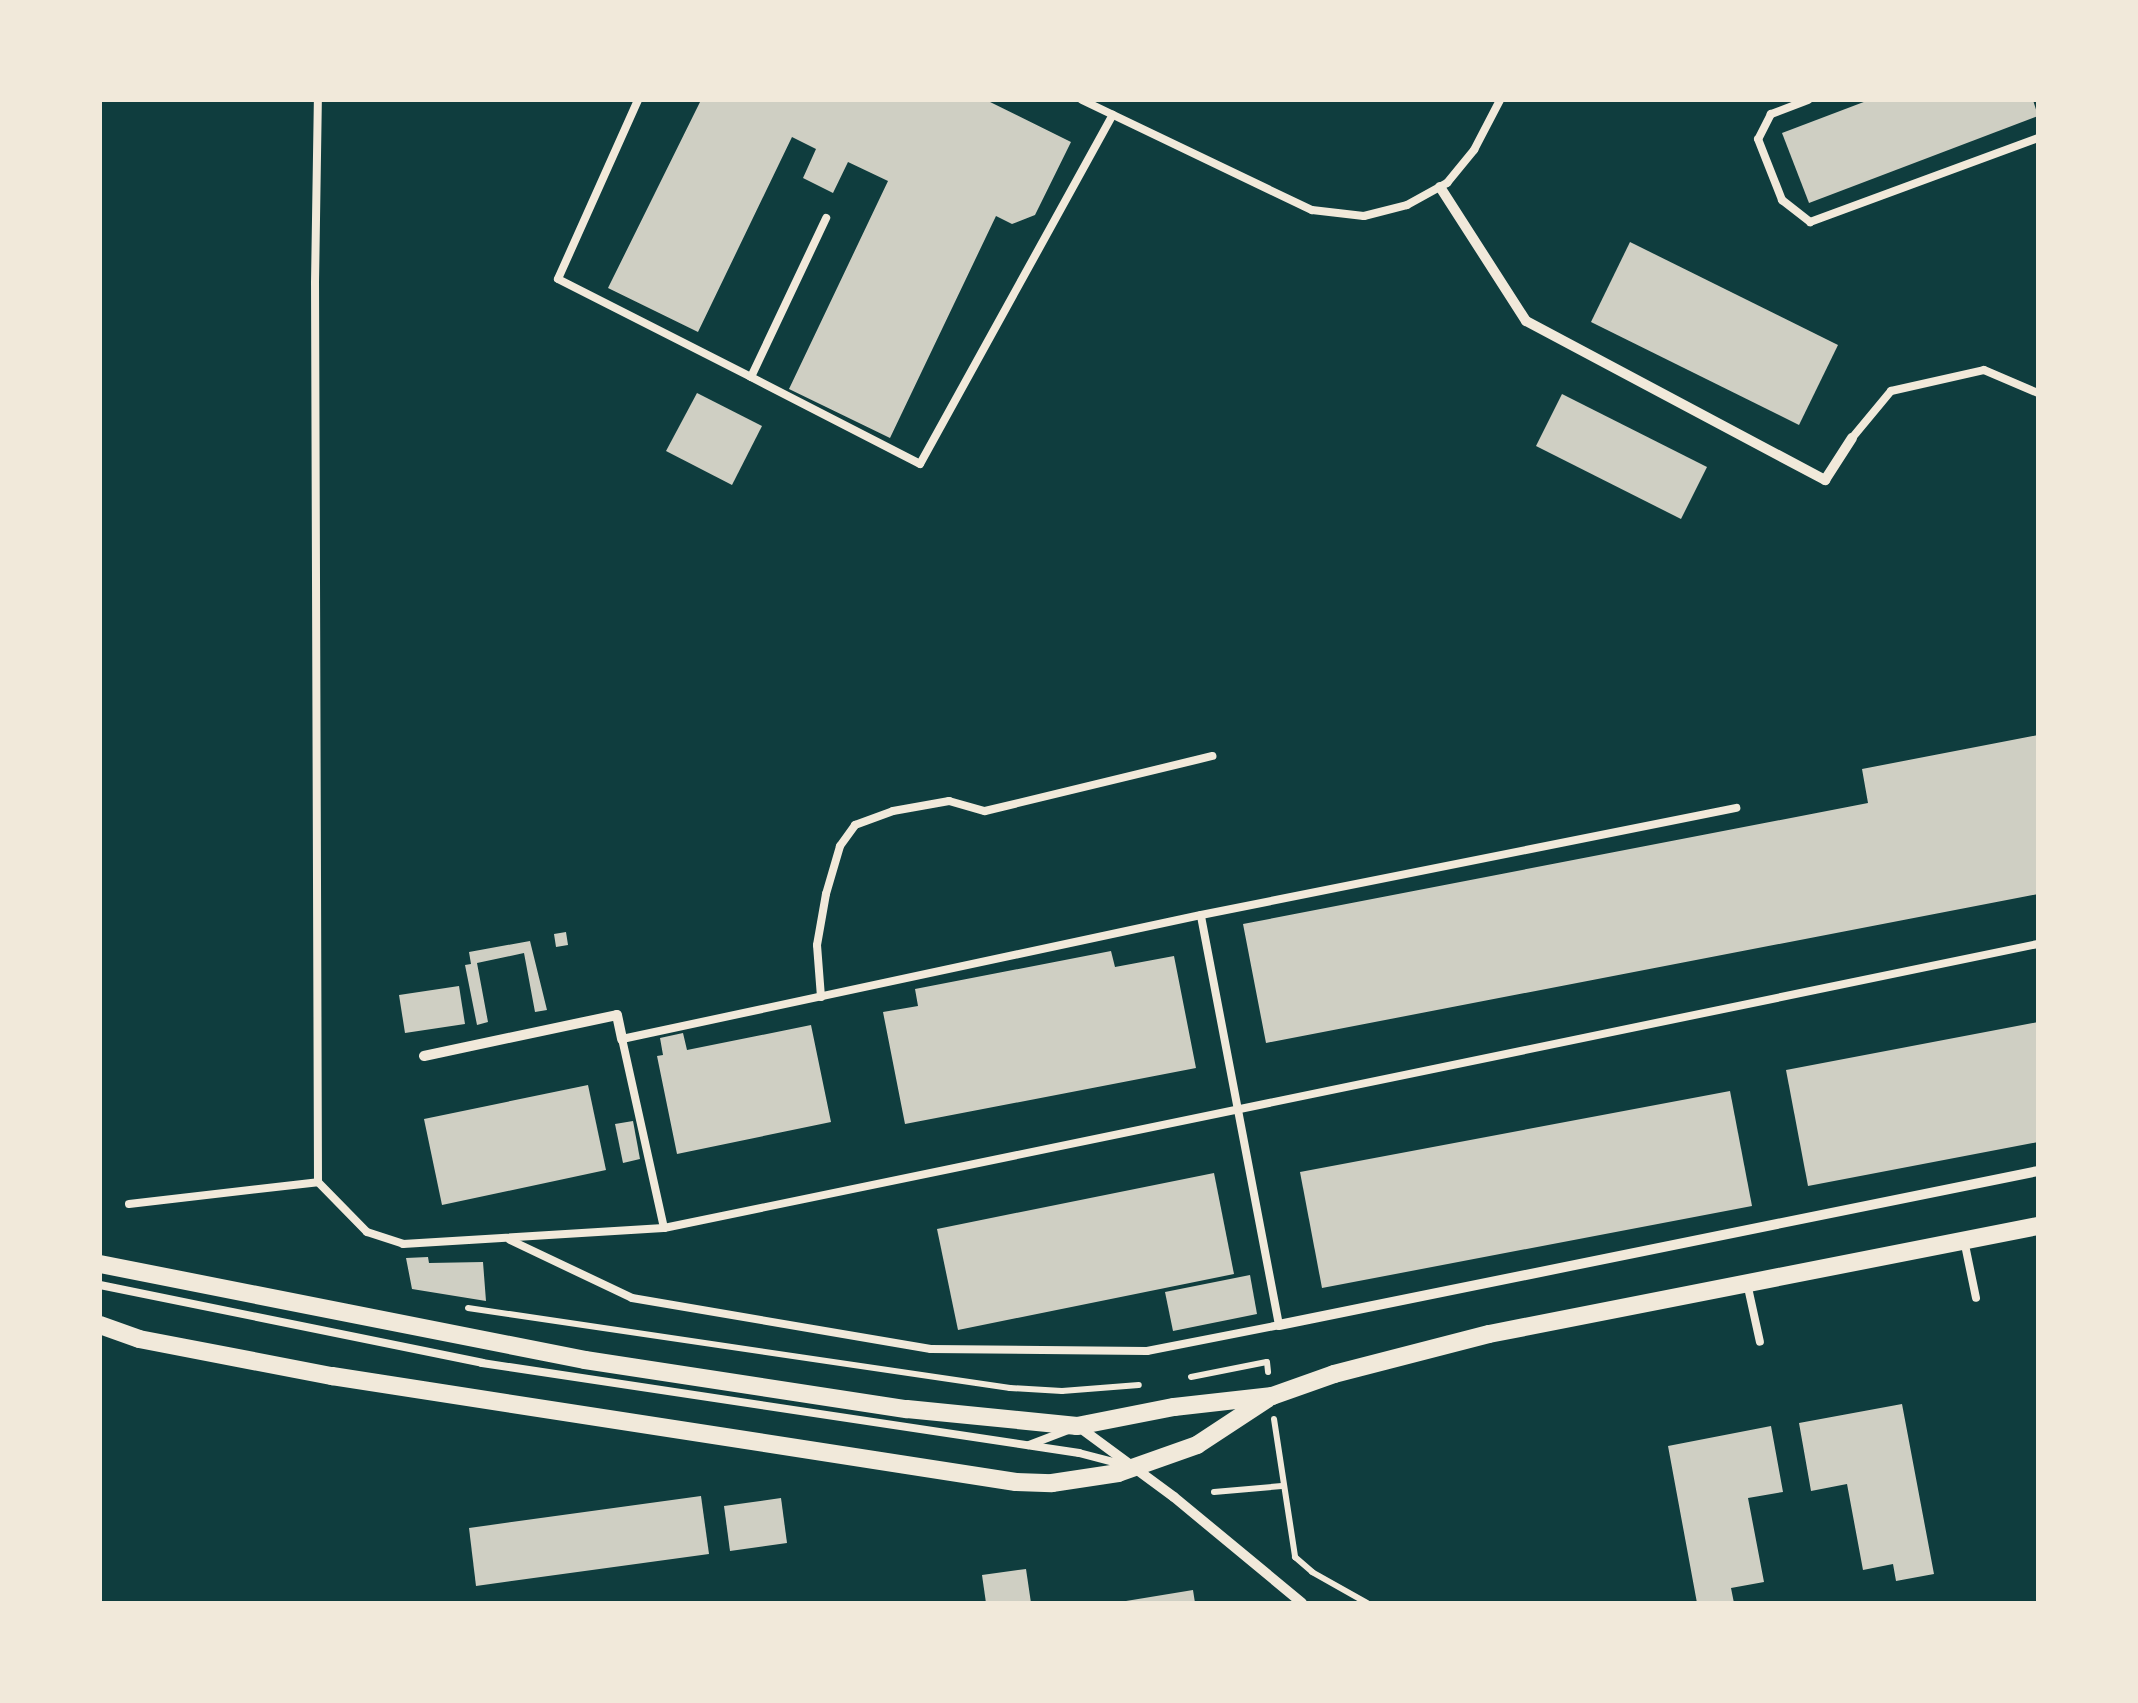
<!DOCTYPE html>
<style>
body{margin:0}
#map{position:relative;width:2138px;height:1703px;overflow:hidden;background:#0f3d3e;font-family:"Titillium Web",sans-serif}
div>[style]{position:absolute}
.building>*{inset:0;background:#cfcfc3}
.path>*{height:6px;margin:-3px;padding:0 3px;transform-origin:3px;border-radius:3px;background:#f1e9da}
.service>*{height:8px;margin:-4px;padding:0 4px;transform-origin:4px;border-radius:4px;background:#f1e9da}
.minor>*{height:10px;margin:-5px;padding:0 5px;transform-origin:5px;border-radius:5px;background:#f1e9da}
.tertiary>*{height:18px;margin:-9px;padding:0 9px;transform-origin:9px;border-radius:9px;background:#f1e9da}
span{translate:-50% -50%;white-space:nowrap;text-align:center;line-height:1.15;-webkit-text-stroke:10px #f1e9da;paint-order:stroke}
.frame{position:absolute;inset:0;border:102px solid #f1e9da;pointer-events:none}
</style>
<div id="map">
<div class="building">
<div style="clip-path:polygon(701px 100px,986px 100px,1071px 142px,1035px 215px,1012px 224px,996px 216px,890px 438px,789px 389px,888px 181px,848px 162px,833px 193px,803px 178px,816px 149px,792px 137px,698px 332px,608px 288px)"></div>
<div style="clip-path:polygon(1869px 100px,2033px 100px,2038px 116px,1809px 203px,1782px 133px)"></div>
<div style="clip-path:polygon(1630px 242px,1838px 345px,1799px 425px,1591px 322px)"></div>
<div style="clip-path:polygon(697px 393px,762px 426px,732px 485px,666px 451px)"></div>
<div style="clip-path:polygon(1562px 394px,1707px 467px,1681px 519px,1536px 446px)"></div>
<div style="clip-path:polygon(2038px 735px,2038px 894px,1266px 1043px,1243px 924px,1868px 803px,1862px 769px)"></div>
<div style="clip-path:polygon(566px 932px,568px 945px,556px 947px,554px 934px)"></div>
<div style="clip-path:polygon(530px 941px,547px 1010px,535px 1012px,524px 953px,477px 963px,488px 1022px,477px 1025px,465px 965px,471px 964px,469px 952px)"></div>
<div style="clip-path:polygon(1111px 951px,1115px 967px,1174px 956px,1196px 1068px,905px 1124px,883px 1012px,918px 1006px,915px 989px)"></div>
<div style="clip-path:polygon(459px 986px,465px 1024px,405px 1033px,399px 995px)"></div>
<div style="clip-path:polygon(2038px 1022px,2038px 1142px,1808px 1186px,1786px 1070px)"></div>
<div style="clip-path:polygon(811px 1025px,831px 1122px,677px 1154px,657px 1056px,663px 1055px,660px 1038px,683px 1033px,687px 1050px)"></div>
<div style="clip-path:polygon(588px 1085px,606px 1170px,442px 1205px,424px 1119px)"></div>
<div style="clip-path:polygon(1730px 1091px,1752px 1206px,1322px 1288px,1300px 1172px)"></div>
<div style="clip-path:polygon(633px 1121px,640px 1159px,623px 1163px,615px 1124px)"></div>
<div style="clip-path:polygon(1214px 1173px,1234px 1274px,958px 1330px,937px 1229px)"></div>
<div style="clip-path:polygon(428px 1257px,429px 1263px,483px 1262px,486px 1301px,412px 1289px,406px 1258px)"></div>
<div style="clip-path:polygon(1250px 1275px,1257px 1314px,1173px 1331px,1165px 1292px)"></div>
<div style="clip-path:polygon(1902px 1404px,1934px 1574px,1896px 1581px,1893px 1564px,1863px 1570px,1847px 1484px,1811px 1491px,1799px 1423px)"></div>
<div style="clip-path:polygon(1771px 1426px,1783px 1492px,1748px 1498px,1764px 1582px,1731px 1588px,1734px 1603px,1697px 1603px,1668px 1446px)"></div>
<div style="clip-path:polygon(701px 1496px,709px 1554px,476px 1586px,469px 1528px)"></div>
<div style="clip-path:polygon(781px 1498px,787px 1543px,730px 1551px,724px 1506px)"></div>
<div style="clip-path:polygon(1026px 1569px,1031px 1603px,986px 1603px,982px 1575px)"></div>
<div style="clip-path:polygon(1193px 1590px,1195px 1603px,1126px 1603px,1126px 1601px)"></div>
</div>
<div class="path">
<div style="left:468px;top:1308px;width:548px;rotate:8.4deg"></div>
<div style="left:1010px;top:1388px;width:52px;rotate:3.3deg"></div>
<div style="left:1062px;top:1391px;width:77px;rotate:-4.5deg"></div>
<div style="left:1191px;top:1377px;width:77px;rotate:-11.2deg"></div>
<div style="left:1267px;top:1362px;width:10px;rotate:84deg"></div>
<div style="left:1274px;top:1419px;width:140px;rotate:81.3deg"></div>
<div style="left:1295px;top:1557px;width:23px;rotate:41deg"></div>
<div style="left:1312px;top:1572px;width:63px;rotate:29.4deg"></div>
<div style="left:1214px;top:1492px;width:68px;rotate:-5deg"></div>
</div>
<div class="service">
<div style="left:638px;top:100px;width:196px;rotate:114.1deg"></div>
<div style="left:558px;top:279px;width:216px;rotate:26.9deg"></div>
<div style="left:751px;top:377px;width:176px;rotate:-64.7deg"></div>
<div style="left:1082px;top:100px;width:255px;rotate:25.6deg"></div>
<div style="left:1312px;top:210px;width:52px;rotate:6.6deg"></div>
<div style="left:1364px;top:216px;width:44px;rotate:-14.3deg"></div>
<div style="left:1407px;top:205px;width:46px;rotate:-28.8deg"></div>
<div style="left:1447px;top:183px;width:43px;rotate:-50.7deg"></div>
<div style="left:1474px;top:150px;width:56px;rotate:-62.5deg"></div>
<div style="left:1808px;top:100px;width:40px;rotate:159deg"></div>
<div style="left:1771px;top:114px;width:28px;rotate:117deg"></div>
<div style="left:1758px;top:139px;width:66px;rotate:68.5deg"></div>
<div style="left:1782px;top:200px;width:36px;rotate:38deg"></div>
<div style="left:1810px;top:222px;width:243px;rotate:-20.2deg"></div>
<div style="left:751px;top:377px;width:190px;rotate:27.2deg"></div>
<div style="left:920px;top:464px;width:399px;rotate:-61.1deg"></div>
<div style="left:1852px;top:438px;width:61px;rotate:-50.3deg"></div>
<div style="left:1891px;top:391px;width:95px;rotate:-12.7deg"></div>
<div style="left:1984px;top:370px;width:59px;rotate:23.1deg"></div>
<div style="left:821px;top:997px;width:52px;rotate:-94.4deg"></div>
<div style="left:817px;top:945px;width:52px;rotate:-80deg"></div>
<div style="left:826px;top:894px;width:50px;rotate:-73.7deg"></div>
<div style="left:840px;top:846px;width:26px;rotate:-54deg"></div>
<div style="left:855px;top:825px;width:40px;rotate:-20.2deg"></div>
<div style="left:893px;top:811px;width:57px;rotate:-10.1deg"></div>
<div style="left:949px;top:801px;width:37px;rotate:16deg"></div>
<div style="left:985px;top:811px;width:234px;rotate:-13.6deg"></div>
<div style="left:318px;top:1182px;width:70px;rotate:45.6deg"></div>
<div style="left:367px;top:1232px;width:38px;rotate:18deg"></div>
<div style="left:403px;top:1244px;width:261px;rotate:-3.5deg"></div>
<div style="left:664px;top:1228px;width:1403px;rotate:-11.68deg"></div>
<div style="left:129px;top:1204px;width:190px;rotate:-6.6deg"></div>
<div style="left:318px;top:1182px;width:899px;rotate:-90.19deg"></div>
<div style="left:315px;top:283px;width:183px;rotate:-89.1deg"></div>
<div style="left:664px;top:1228px;width:194px;rotate:-102.5deg"></div>
<div style="left:622px;top:1039px;width:592px;rotate:-12.09deg"></div>
<div style="left:510px;top:1240px;width:135px;rotate:25.4deg"></div>
<div style="left:632px;top:1298px;width:303px;rotate:9.7deg"></div>
<div style="left:931px;top:1349px;width:216px;rotate:0.5deg"></div>
<div style="left:1147px;top:1351px;width:135px;rotate:-11.1deg"></div>
<div style="left:1279px;top:1325px;width:417px;rotate:-100.8deg"></div>
<div style="left:1201px;top:915px;width:546px;rotate:-11.31deg"></div>
<div style="left:1964px;top:1240px;width:59px;rotate:78.3deg"></div>
<div style="left:1747px;top:1283px;width:60px;rotate:77.6deg"></div>
<div style="left:100px;top:1285px;width:390px;rotate:11.5deg"></div>
<div style="left:482px;top:1363px;width:604px;rotate:8.57deg"></div>
<div style="left:1079px;top:1453px;width:52px;rotate:14.6deg"></div>
<div style="left:1029px;top:1445px;width:42px;rotate:-21deg"></div>
</div>
<div class="minor">
<div style="left:1440px;top:187px;width:159px;rotate:57.3deg"></div>
<div style="left:1526px;top:321px;width:339px;rotate:28deg"></div>
<div style="left:1825px;top:480px;width:50px;rotate:-57.3deg"></div>
<div style="left:424px;top:1056px;width:197px;rotate:-12deg"></div>
<div style="left:617px;top:1015px;width:25px;rotate:78deg"></div>
<div style="left:1279px;top:1325px;width:774px;rotate:-11.47deg"></div>
<div style="left:1079px;top:1427px;width:118px;rotate:36.4deg"></div>
<div style="left:1174px;top:1497px;width:166px;rotate:39.6deg"></div>
</div>
<div class="tertiary">
<div style="left:100px;top:1264px;width:494px;rotate:11.2deg"></div>
<div style="left:585px;top:1360px;width:326px;rotate:8.7deg"></div>
<div style="left:907px;top:1409px;width:171px;rotate:5.7deg"></div>
<div style="left:1077px;top:1426px;width:99px;rotate:-11.1deg"></div>
<div style="left:1174px;top:1407px;width:99px;rotate:-6.4deg"></div>
<div style="left:1272px;top:1396px;width:66px;rotate:-19.5deg"></div>
<div style="left:1334px;top:1374px;width:160px;rotate:-14.5deg"></div>
<div style="left:1489px;top:1334px;width:560px;rotate:-11.13deg"></div>
<div style="left:100px;top:1325px;width:41px;rotate:19.7deg"></div>
<div style="left:139px;top:1339px;width:197px;rotate:10.9deg"></div>
<div style="left:332px;top:1376px;width:692px;rotate:8.81deg"></div>
<div style="left:1016px;top:1482px;width:36px;rotate:2deg"></div>
<div style="left:1052px;top:1483px;width:67px;rotate:-8.6deg"></div>
<div style="left:1118px;top:1473px;width:84px;rotate:-19.5deg"></div>
<div style="left:1197px;top:1445px;width:84px;rotate:-33.3deg"></div>
</div>
<div class="frame"></div>
</div>
